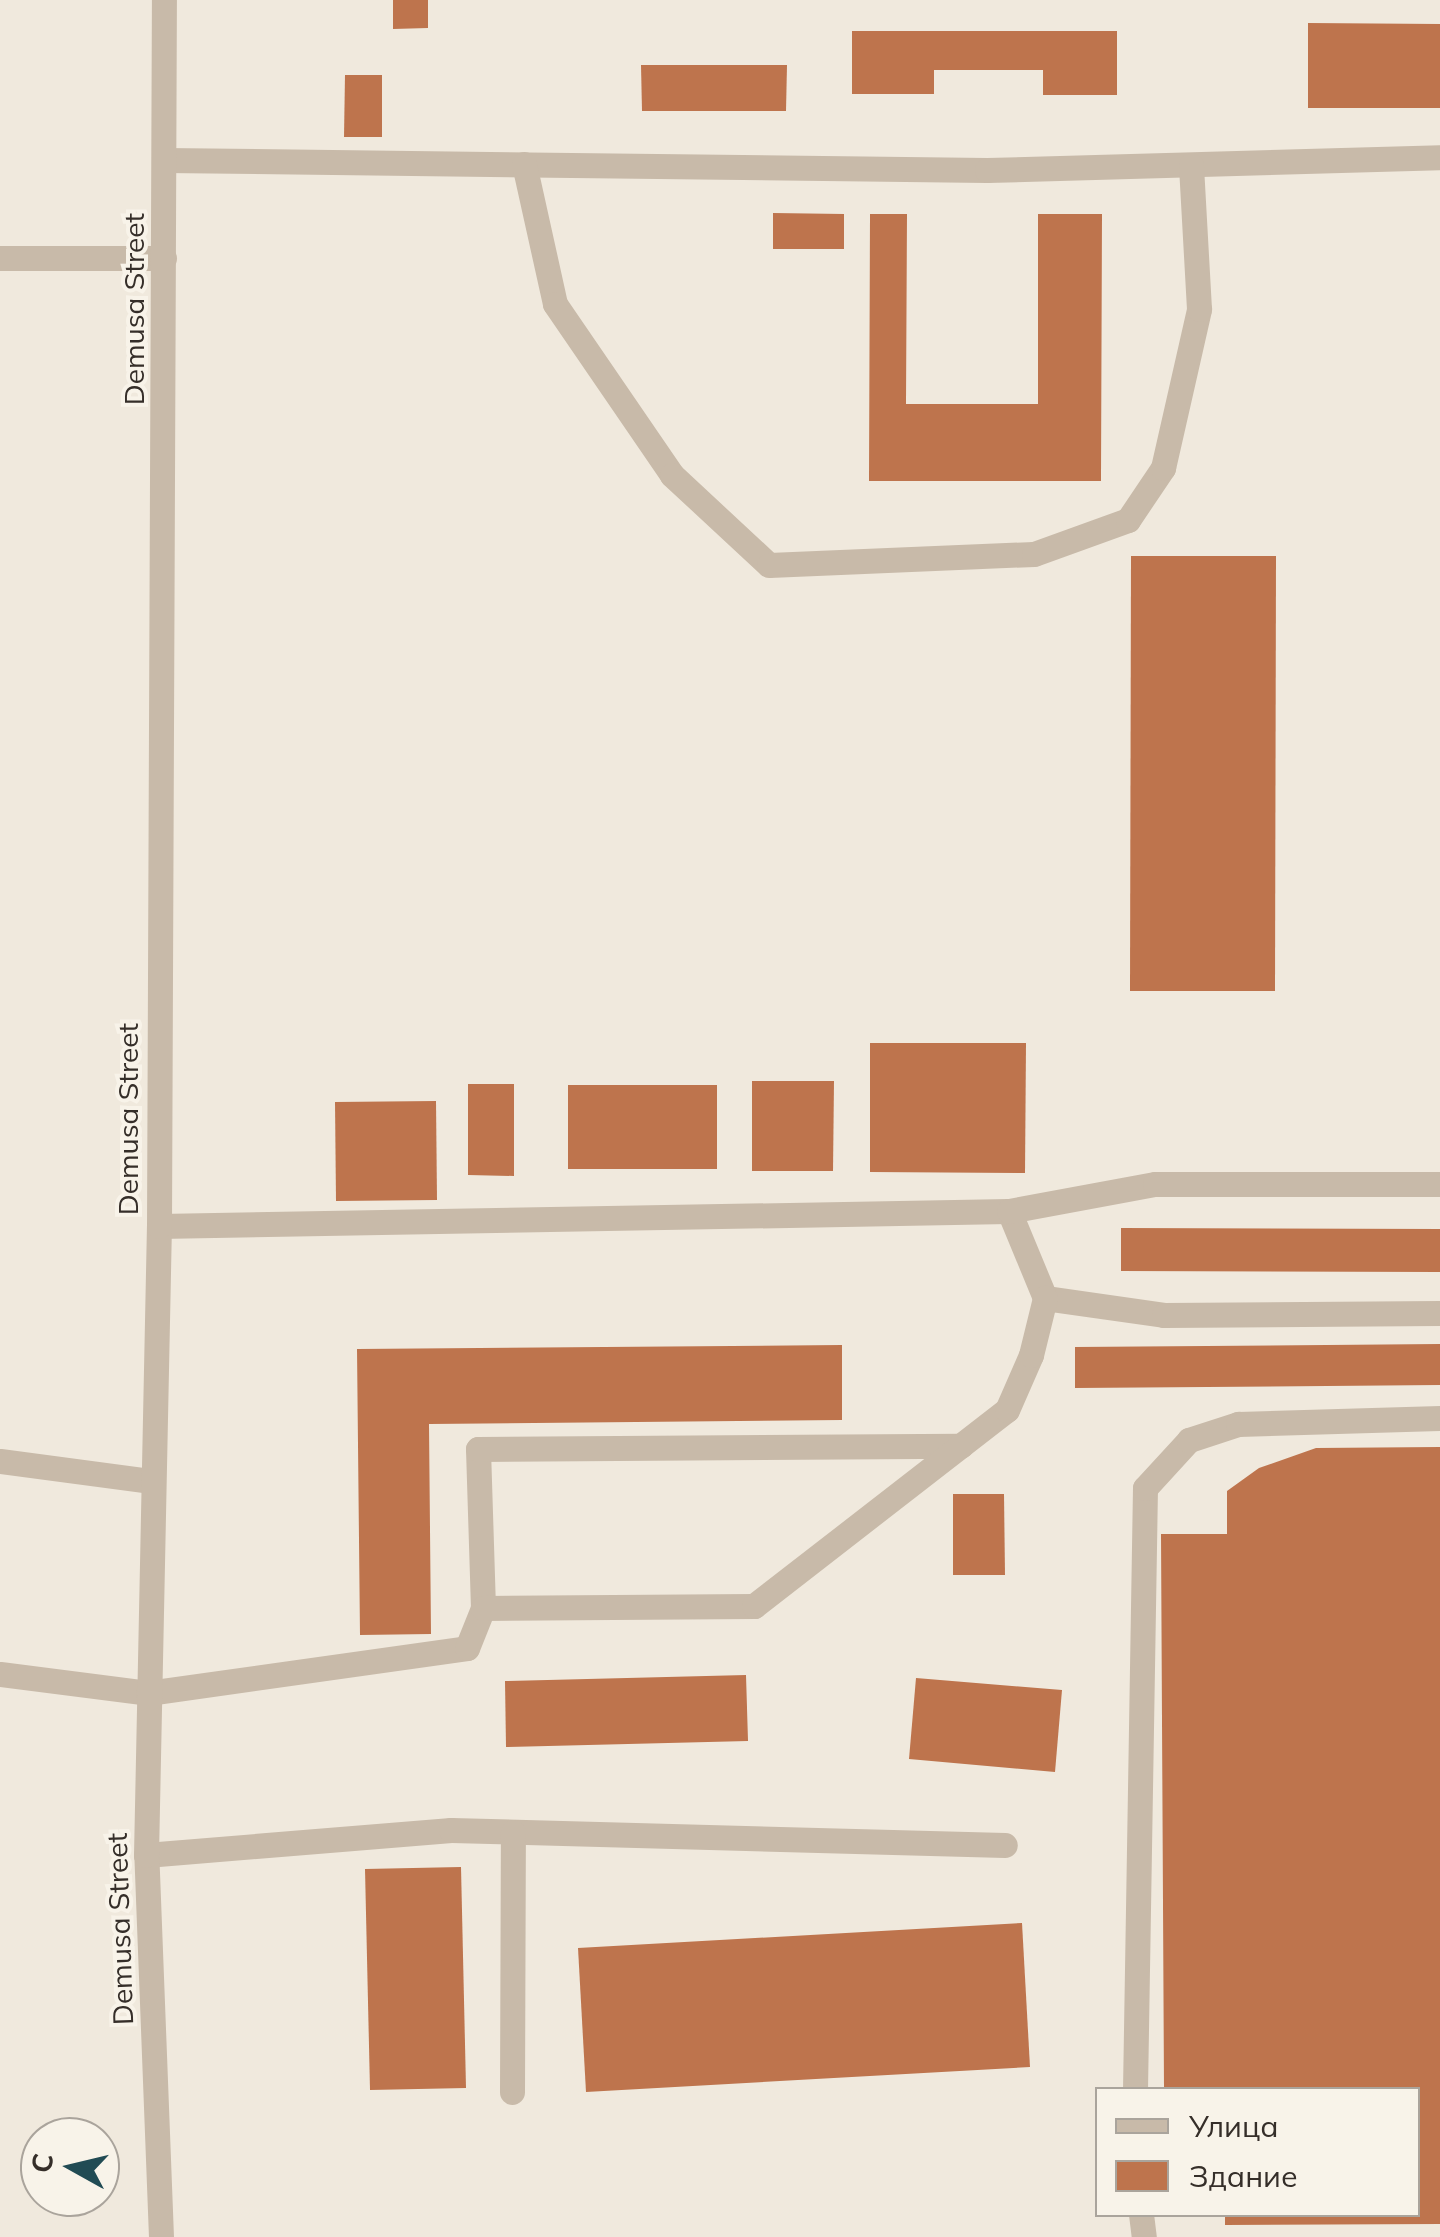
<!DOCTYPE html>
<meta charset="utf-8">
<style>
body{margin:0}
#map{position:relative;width:1440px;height:2237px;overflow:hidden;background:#f0e9dd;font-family:Mulish,sans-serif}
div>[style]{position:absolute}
.building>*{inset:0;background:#be744d}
.minor>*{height:25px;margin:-12.5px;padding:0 12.5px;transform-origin:12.5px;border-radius:12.5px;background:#c8baa9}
span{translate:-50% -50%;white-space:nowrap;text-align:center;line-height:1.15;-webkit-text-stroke:8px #f8f3e9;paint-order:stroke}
.street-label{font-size:28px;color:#352e29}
.legend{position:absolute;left:1095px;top:2087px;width:325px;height:130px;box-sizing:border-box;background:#f8f3e9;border:2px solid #aaa49c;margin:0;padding:12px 18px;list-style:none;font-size:30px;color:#352e29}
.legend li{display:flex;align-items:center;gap:20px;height:50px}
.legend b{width:50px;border:2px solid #aaa49c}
.north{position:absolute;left:20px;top:2117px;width:100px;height:100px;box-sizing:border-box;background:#f8f3e9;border:2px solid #aaa49c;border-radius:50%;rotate:278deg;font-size:28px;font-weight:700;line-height:40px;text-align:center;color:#352e29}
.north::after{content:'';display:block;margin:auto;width:35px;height:45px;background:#214b54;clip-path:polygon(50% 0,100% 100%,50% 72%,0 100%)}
</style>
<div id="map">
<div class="building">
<div style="clip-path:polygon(393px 0,428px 0,428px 28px,393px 29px)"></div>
<div style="clip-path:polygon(1308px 23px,1440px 24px,1440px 108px,1308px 108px)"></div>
<div style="clip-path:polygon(852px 31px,1117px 31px,1117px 95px,1043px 95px,1043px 70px,934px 70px,934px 94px,852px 94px)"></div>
<div style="clip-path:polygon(641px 65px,787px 65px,786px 111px,642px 111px)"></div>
<div style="clip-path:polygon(345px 75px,382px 75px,382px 137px,344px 137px)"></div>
<div style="clip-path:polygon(773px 213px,844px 214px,844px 249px,773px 249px)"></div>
<div style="clip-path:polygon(870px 214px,907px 214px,906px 404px,1038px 404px,1038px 214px,1102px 214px,1101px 481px,869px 481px)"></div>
<div style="clip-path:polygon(1131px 556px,1276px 556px,1275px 991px,1130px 991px)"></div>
<div style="clip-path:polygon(870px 1043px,1026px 1043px,1025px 1173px,870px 1172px)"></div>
<div style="clip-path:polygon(752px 1081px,834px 1081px,833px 1171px,752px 1171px)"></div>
<div style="clip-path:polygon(468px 1084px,514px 1084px,514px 1176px,468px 1175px)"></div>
<div style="clip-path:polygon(568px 1085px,717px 1085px,717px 1169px,568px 1169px)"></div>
<div style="clip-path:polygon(436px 1101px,437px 1200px,336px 1201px,335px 1102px)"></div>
<div style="clip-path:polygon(1121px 1228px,1440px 1229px,1440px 1272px,1121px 1271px)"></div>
<div style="clip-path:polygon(1440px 1344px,1440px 1385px,1075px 1388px,1075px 1347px)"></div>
<div style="clip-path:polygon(842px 1345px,842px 1420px,429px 1424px,431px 1634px,360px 1635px,357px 1349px)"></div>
<div style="clip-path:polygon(1440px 1447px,1440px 2224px,1225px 2225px,1225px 2214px,1418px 2214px,1418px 2090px,1164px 2090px,1161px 1534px,1227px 1534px,1227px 1491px,1259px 1468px,1316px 1448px)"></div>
<div style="clip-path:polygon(953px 1494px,1004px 1494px,1005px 1575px,953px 1575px)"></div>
<div style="clip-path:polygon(746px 1675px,748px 1741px,506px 1747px,505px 1681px)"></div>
<div style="clip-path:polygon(916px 1678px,1062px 1690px,1055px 1772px,909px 1759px)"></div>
<div style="clip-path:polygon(461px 1867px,466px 2088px,370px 2090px,365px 1869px)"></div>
<div style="clip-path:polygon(1022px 1923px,1030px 2067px,586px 2092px,578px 1948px)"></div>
</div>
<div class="minor">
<div style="left:164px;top:160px;width:823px;rotate:0.7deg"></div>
<div style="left:987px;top:170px;width:453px;rotate:-1.6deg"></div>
<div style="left:524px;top:164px;width:143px;rotate:77.5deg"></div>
<div style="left:555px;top:304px;width:207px;rotate:55.6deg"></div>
<div style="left:672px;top:475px;width:132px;rotate:42.9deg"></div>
<div style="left:769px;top:565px;width:265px;rotate:-2.4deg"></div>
<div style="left:1034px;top:554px;width:100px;rotate:-19.9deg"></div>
<div style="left:1128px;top:520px;width:63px;rotate:-56.1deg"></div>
<div style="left:1163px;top:468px;width:163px;rotate:-77.2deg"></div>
<div style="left:1199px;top:309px;width:144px;rotate:-93.2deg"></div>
<div style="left:0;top:258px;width:164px"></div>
<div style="left:1009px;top:1211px;width:94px;rotate:67.5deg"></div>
<div style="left:1045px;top:1298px;width:120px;rotate:8.1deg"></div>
<div style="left:1164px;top:1315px;width:276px;rotate:-0.4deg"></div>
<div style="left:159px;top:1226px;width:850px;rotate:-1.01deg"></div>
<div style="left:1009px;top:1211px;width:148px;rotate:-10.5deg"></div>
<div style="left:1155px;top:1184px;width:285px"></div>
<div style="left:0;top:1461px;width:151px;rotate:7.6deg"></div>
<div style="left:483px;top:1608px;width:159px;rotate:-91.8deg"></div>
<div style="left:478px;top:1449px;width:483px;rotate:-0.4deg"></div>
<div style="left:0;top:1674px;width:149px;rotate:7.3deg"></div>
<div style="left:148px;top:1693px;width:322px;rotate:-8deg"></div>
<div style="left:467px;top:1648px;width:43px;rotate:-68.2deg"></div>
<div style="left:483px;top:1608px;width:271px;rotate:-0.4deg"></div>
<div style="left:754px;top:1606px;width:320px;rotate:-37.8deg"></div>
<div style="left:1007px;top:1410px;width:60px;rotate:-66.4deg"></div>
<div style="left:1031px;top:1355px;width:59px;rotate:-76.2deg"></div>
<div style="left:146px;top:1855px;width:306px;rotate:-4.7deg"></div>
<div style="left:451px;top:1830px;width:554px;rotate:1.55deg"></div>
<div style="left:1135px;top:2090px;width:602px;rotate:-89.05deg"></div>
<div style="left:1145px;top:1488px;width:65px;rotate:-47.5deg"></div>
<div style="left:1189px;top:1440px;width:52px;rotate:-18.1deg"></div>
<div style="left:1238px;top:1424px;width:202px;rotate:-1.7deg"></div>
<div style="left:512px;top:2092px;width:260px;rotate:-89.8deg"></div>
<div style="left:1141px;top:2214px;width:23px;rotate:83deg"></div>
<div style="left:161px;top:2237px;width:382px;rotate:-92.2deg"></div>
<div style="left:146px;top:1855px;width:629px;rotate:-88.82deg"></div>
<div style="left:159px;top:1226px;width:1226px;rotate:-89.77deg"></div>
</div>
<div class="street-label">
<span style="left:134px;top:309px;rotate:-90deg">Demusa Street</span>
<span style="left:128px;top:1119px;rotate:-90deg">Demusa Street</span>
<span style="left:120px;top:1929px;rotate:-92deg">Demusa Street</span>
</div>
<ul class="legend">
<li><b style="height:12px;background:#c8baa9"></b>Улица</li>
<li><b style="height:28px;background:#be744d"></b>Здание</li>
</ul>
<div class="north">С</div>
</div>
